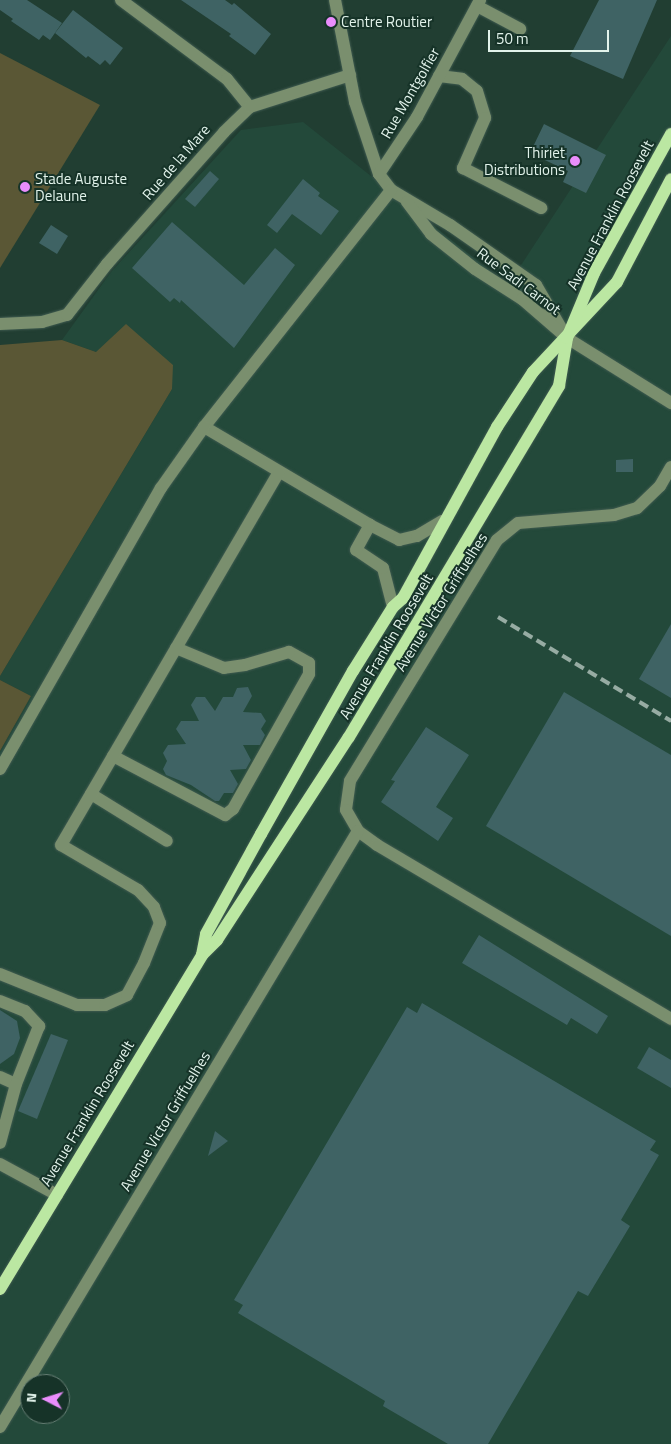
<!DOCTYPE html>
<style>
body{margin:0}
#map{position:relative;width:671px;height:1444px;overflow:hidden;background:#213e32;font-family:"Titillium Web",sans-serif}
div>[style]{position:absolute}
.built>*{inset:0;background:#23493a}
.green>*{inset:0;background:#5a5735}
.building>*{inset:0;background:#3f6364}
.roads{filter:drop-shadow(0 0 1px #405b50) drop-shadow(0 0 1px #405b50)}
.minor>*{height:12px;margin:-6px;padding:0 6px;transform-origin:6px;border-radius:6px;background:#7a8f6e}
.major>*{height:12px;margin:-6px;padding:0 6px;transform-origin:6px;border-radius:6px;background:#bbe7a2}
.rail>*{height:4px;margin-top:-2px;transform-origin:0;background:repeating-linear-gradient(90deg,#97aca3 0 10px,transparent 0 15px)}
.dots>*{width:14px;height:14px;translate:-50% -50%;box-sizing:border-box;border:2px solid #163328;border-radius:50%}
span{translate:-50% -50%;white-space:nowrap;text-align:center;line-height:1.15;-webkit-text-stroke:4px #163328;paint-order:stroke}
.poi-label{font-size:15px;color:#e2f3eb}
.left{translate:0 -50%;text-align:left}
.right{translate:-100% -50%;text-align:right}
.street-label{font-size:15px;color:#e2f3eb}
.north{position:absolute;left:20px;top:1374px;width:50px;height:50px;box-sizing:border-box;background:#163328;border:1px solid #688076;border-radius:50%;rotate:275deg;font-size:14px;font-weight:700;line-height:20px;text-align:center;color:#e2f3eb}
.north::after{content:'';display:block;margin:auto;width:18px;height:22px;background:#ea8dfc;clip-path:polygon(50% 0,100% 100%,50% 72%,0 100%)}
.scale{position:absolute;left:488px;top:30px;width:121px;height:22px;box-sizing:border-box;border:2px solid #e2f3eb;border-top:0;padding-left:6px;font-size:15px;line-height:18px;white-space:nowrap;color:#e2f3eb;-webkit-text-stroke:4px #163328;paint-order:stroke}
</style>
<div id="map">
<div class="built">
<div style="clip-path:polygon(evenodd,671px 36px,671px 1444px,0 1444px,0 751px,31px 696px,0 680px,0 676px,172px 389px,96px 352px,62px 340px,111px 272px,241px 130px,303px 122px,508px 285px,671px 36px,30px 1384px,60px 1384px,60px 1414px,30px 1414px,30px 1384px)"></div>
</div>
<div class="green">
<div style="clip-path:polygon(0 53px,100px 105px,0 268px)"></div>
<div style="clip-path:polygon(126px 324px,173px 365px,172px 389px,0 676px,0 345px,62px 340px,96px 352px)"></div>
<div style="clip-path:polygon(0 680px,31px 696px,0 751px)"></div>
</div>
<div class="building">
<div style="clip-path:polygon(0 0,27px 0,62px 23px,50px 40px,43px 35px,39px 40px,11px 21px,13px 19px,0 10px)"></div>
<div style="clip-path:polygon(181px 0,225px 0,232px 5px,234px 3px,271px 34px,255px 55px,229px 36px,231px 34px)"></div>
<div style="clip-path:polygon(599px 0,657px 0,623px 79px,570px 56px)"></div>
<div style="clip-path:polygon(73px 10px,123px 48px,110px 65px,105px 60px,100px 65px,88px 56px,86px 58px,55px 33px)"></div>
<div style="clip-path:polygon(544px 124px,606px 155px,586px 193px,563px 182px,568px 171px,530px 153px)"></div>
<div style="clip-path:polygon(210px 171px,219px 179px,195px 207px,185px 199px)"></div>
<div style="clip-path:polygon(303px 179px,320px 193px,318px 196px,339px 211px,321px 235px,292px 214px,277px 233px,267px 225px)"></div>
<div style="clip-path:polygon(172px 222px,244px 285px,275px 248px,295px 265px,234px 348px,181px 300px,180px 303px,174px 298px,170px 302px,132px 268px)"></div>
<div style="clip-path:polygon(51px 225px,68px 236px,57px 254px,39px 243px)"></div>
<div style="clip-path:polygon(633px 459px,633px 472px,616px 472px,616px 460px)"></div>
<div style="clip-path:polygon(671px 624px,671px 698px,639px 679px)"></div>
<div style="clip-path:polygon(248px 687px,252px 696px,243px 712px,261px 713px,266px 721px,261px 729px,265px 735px,260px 745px,243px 745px,251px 760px,246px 769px,230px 770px,238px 784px,233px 793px,224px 793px,219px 801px,215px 801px,191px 785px,166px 775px,163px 769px,167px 761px,163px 753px,168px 745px,186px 744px,176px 729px,181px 721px,199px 721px,191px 705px,196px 697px,205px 697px,215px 711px,223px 697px,233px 697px,237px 688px)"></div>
<div style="clip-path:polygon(564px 692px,671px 755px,671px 936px,486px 826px)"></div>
<div style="clip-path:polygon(426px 727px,469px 755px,436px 807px,453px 818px,438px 841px,381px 802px,395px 781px,391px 780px)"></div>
<div style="clip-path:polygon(479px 935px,608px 1016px,597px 1034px,571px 1018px,567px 1025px,462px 963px)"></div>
<div style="clip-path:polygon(422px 1003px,656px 1141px,650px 1150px,659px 1155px,621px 1220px,630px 1226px,588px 1296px,578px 1291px,488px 1444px,448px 1444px,383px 1406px,385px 1401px,238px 1313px,243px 1305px,234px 1300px,407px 1007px,417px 1013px)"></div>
<div style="clip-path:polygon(0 1010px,17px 1021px,20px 1038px,14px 1054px,0 1064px)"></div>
<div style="clip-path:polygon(51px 1034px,68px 1040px,37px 1119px,18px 1111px)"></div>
<div style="clip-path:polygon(649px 1047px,671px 1060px,671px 1088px,637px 1068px)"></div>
<div style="clip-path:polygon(215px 1131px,228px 1141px,208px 1156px)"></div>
</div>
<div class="roads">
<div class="minor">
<div style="left:121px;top:0;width:132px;rotate:36.7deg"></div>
<div style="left:227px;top:79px;width:36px;rotate:51deg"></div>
<div style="left:335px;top:0;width:104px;rotate:78.9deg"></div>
<div style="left:355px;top:102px;width:76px;rotate:71.6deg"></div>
<div style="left:379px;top:174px;width:20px;rotate:53deg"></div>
<div style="left:391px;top:190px;width:69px;rotate:30.7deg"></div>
<div style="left:450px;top:225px;width:105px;rotate:34.9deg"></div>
<div style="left:536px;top:285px;width:61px;rotate:59.7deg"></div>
<div style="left:477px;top:6px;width:49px;rotate:28.1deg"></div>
<div style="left:439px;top:76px;width:23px;rotate:7deg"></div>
<div style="left:462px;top:79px;width:19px;rotate:39deg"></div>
<div style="left:477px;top:91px;width:28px;rotate:73deg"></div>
<div style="left:485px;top:118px;width:55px;rotate:113.7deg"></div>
<div style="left:463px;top:168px;width:88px;rotate:27.1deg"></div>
<div style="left:379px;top:174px;width:69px;rotate:-56.3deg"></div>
<div style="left:417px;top:117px;width:133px;rotate:-61.7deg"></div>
<div style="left:407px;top:202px;width:40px;rotate:53deg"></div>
<div style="left:431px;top:234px;width:56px;rotate:38.5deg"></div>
<div style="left:475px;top:269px;width:56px;rotate:32.6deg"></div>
<div style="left:522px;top:299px;width:60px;rotate:40.9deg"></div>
<div style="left:567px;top:338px;width:123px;rotate:32deg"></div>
<div style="left:0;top:324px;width:42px;rotate:-2.7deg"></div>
<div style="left:42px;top:322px;width:26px;rotate:-16deg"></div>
<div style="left:67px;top:315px;width:65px;rotate:-51.9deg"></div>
<div style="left:107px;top:264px;width:176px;rotate:-48.4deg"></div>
<div style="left:224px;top:132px;width:36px;rotate:-44deg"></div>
<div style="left:250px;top:107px;width:105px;rotate:-17.7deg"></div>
<div style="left:671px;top:467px;width:22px;rotate:120deg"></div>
<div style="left:660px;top:486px;width:32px;rotate:136deg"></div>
<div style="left:637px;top:508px;width:24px;rotate:163deg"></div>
<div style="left:614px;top:515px;width:96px;rotate:175.2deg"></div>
<div style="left:518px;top:523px;width:27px;rotate:141deg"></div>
<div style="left:497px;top:540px;width:282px;rotate:121.4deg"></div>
<div style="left:350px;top:781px;width:29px;rotate:98deg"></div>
<div style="left:346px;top:810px;width:24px;rotate:60deg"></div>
<div style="left:358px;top:831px;width:24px;rotate:36deg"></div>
<div style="left:377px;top:845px;width:342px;rotate:30.6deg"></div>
<div style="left:370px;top:525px;width:193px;rotate:-149.4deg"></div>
<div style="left:204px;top:427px;width:302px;rotate:-51.7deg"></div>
<div style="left:393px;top:607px;width:40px;rotate:-104.4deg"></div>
<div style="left:383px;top:568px;width:32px;rotate:-146deg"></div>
<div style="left:356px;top:550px;width:29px;rotate:-61deg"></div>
<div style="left:370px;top:525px;width:33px;rotate:27deg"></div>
<div style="left:399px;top:540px;width:18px;rotate:-13deg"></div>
<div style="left:417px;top:536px;width:29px;rotate:-31deg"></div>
<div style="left:113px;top:756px;width:127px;rotate:27.8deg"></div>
<div style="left:225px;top:815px;width:10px;rotate:-37deg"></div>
<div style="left:233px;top:809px;width:155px;rotate:-60.6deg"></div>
<div style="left:309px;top:674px;width:11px;rotate:-90deg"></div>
<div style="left:309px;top:663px;width:23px;rotate:-151deg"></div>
<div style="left:289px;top:652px;width:46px;rotate:163.5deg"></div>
<div style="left:245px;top:665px;width:21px;rotate:172deg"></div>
<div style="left:224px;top:668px;width:52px;rotate:-157.4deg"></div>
<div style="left:0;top:769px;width:324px;rotate:-60.2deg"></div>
<div style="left:161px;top:488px;width:75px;rotate:-54.8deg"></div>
<div style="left:91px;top:794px;width:89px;rotate:31.7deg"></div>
<div style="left:0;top:974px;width:83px;rotate:21.9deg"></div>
<div style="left:77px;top:1005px;width:28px"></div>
<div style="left:105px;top:1005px;width:24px;rotate:-24deg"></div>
<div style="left:127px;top:995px;width:36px;rotate:-62deg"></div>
<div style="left:144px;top:963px;width:43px;rotate:-68.2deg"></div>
<div style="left:160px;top:923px;width:17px;rotate:-111deg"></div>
<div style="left:154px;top:907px;width:23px;rotate:-133deg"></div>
<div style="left:138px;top:890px;width:89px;rotate:-149.7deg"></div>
<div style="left:61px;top:845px;width:432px;rotate:-59.7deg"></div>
<div style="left:0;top:1001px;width:27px;rotate:22deg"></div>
<div style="left:25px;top:1011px;width:21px;rotate:47deg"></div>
<div style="left:39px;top:1026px;width:62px;rotate:111.6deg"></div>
<div style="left:0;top:1077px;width:17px;rotate:24deg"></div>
<div style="left:16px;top:1084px;width:61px;rotate:105.2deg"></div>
<div style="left:0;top:1164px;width:65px;rotate:28.5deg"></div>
<div style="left:0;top:1427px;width:695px;rotate:-59.01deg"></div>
</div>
<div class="major">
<div style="left:202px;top:955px;width:21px;rotate:-79deg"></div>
<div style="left:206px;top:934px;width:114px;rotate:-61.2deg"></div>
<div style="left:261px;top:834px;width:187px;rotate:-60.6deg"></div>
<div style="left:353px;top:671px;width:75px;rotate:-58deg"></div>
<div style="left:393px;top:607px;width:13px;rotate:-42deg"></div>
<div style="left:403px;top:598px;width:195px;rotate:-61.2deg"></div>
<div style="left:497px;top:427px;width:66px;rotate:-56.8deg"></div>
<div style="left:533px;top:372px;width:123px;rotate:-47deg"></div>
<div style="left:617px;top:282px;width:116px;rotate:-62.3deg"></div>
<div style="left:0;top:1289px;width:390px;rotate:-58.8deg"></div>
<div style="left:202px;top:955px;width:21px;rotate:-45deg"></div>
<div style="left:217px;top:940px;width:242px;rotate:-57deg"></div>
<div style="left:349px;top:737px;width:409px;rotate:-59.1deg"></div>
<div style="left:559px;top:386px;width:49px;rotate:-80.5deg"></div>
<div style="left:567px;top:338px;width:70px;rotate:-67.4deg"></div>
<div style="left:594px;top:273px;width:159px;rotate:-61deg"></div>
</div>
</div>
<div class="rail">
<div style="left:498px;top:617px;width:202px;rotate:31deg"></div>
</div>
<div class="dots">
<div style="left:331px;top:22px;background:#ea8dfc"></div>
<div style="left:575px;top:161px;background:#ea8dfc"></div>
<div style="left:25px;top:187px;background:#ea8dfc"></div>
</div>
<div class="poi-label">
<span class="left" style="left:341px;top:22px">Centre Routier</span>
<span class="right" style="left:565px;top:161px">Thiriet<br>Distributions</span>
<span class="left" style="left:35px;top:187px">Stade Auguste<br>Delaune</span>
</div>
<div class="street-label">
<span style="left:410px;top:93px;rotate:-60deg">Rue Montgolfier</span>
<span style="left:176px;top:162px;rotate:-49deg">Rue de la Mare</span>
<span style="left:610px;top:215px;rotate:-62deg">Avenue Franklin Roosevelt</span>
<span style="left:519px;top:281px;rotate:37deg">Rue Sadi Carnot</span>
<span style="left:441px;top:602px;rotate:-58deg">Avenue Victor Griffuelhes</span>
<span style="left:386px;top:646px;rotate:-59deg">Avenue Franklin Roosevelt</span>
<span style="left:87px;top:1113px;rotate:-59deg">Avenue Franklin Roosevelt</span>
<span style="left:165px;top:1121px;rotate:-59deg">Avenue Victor Griffuelhes</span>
</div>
<div class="north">N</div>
<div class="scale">50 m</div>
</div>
